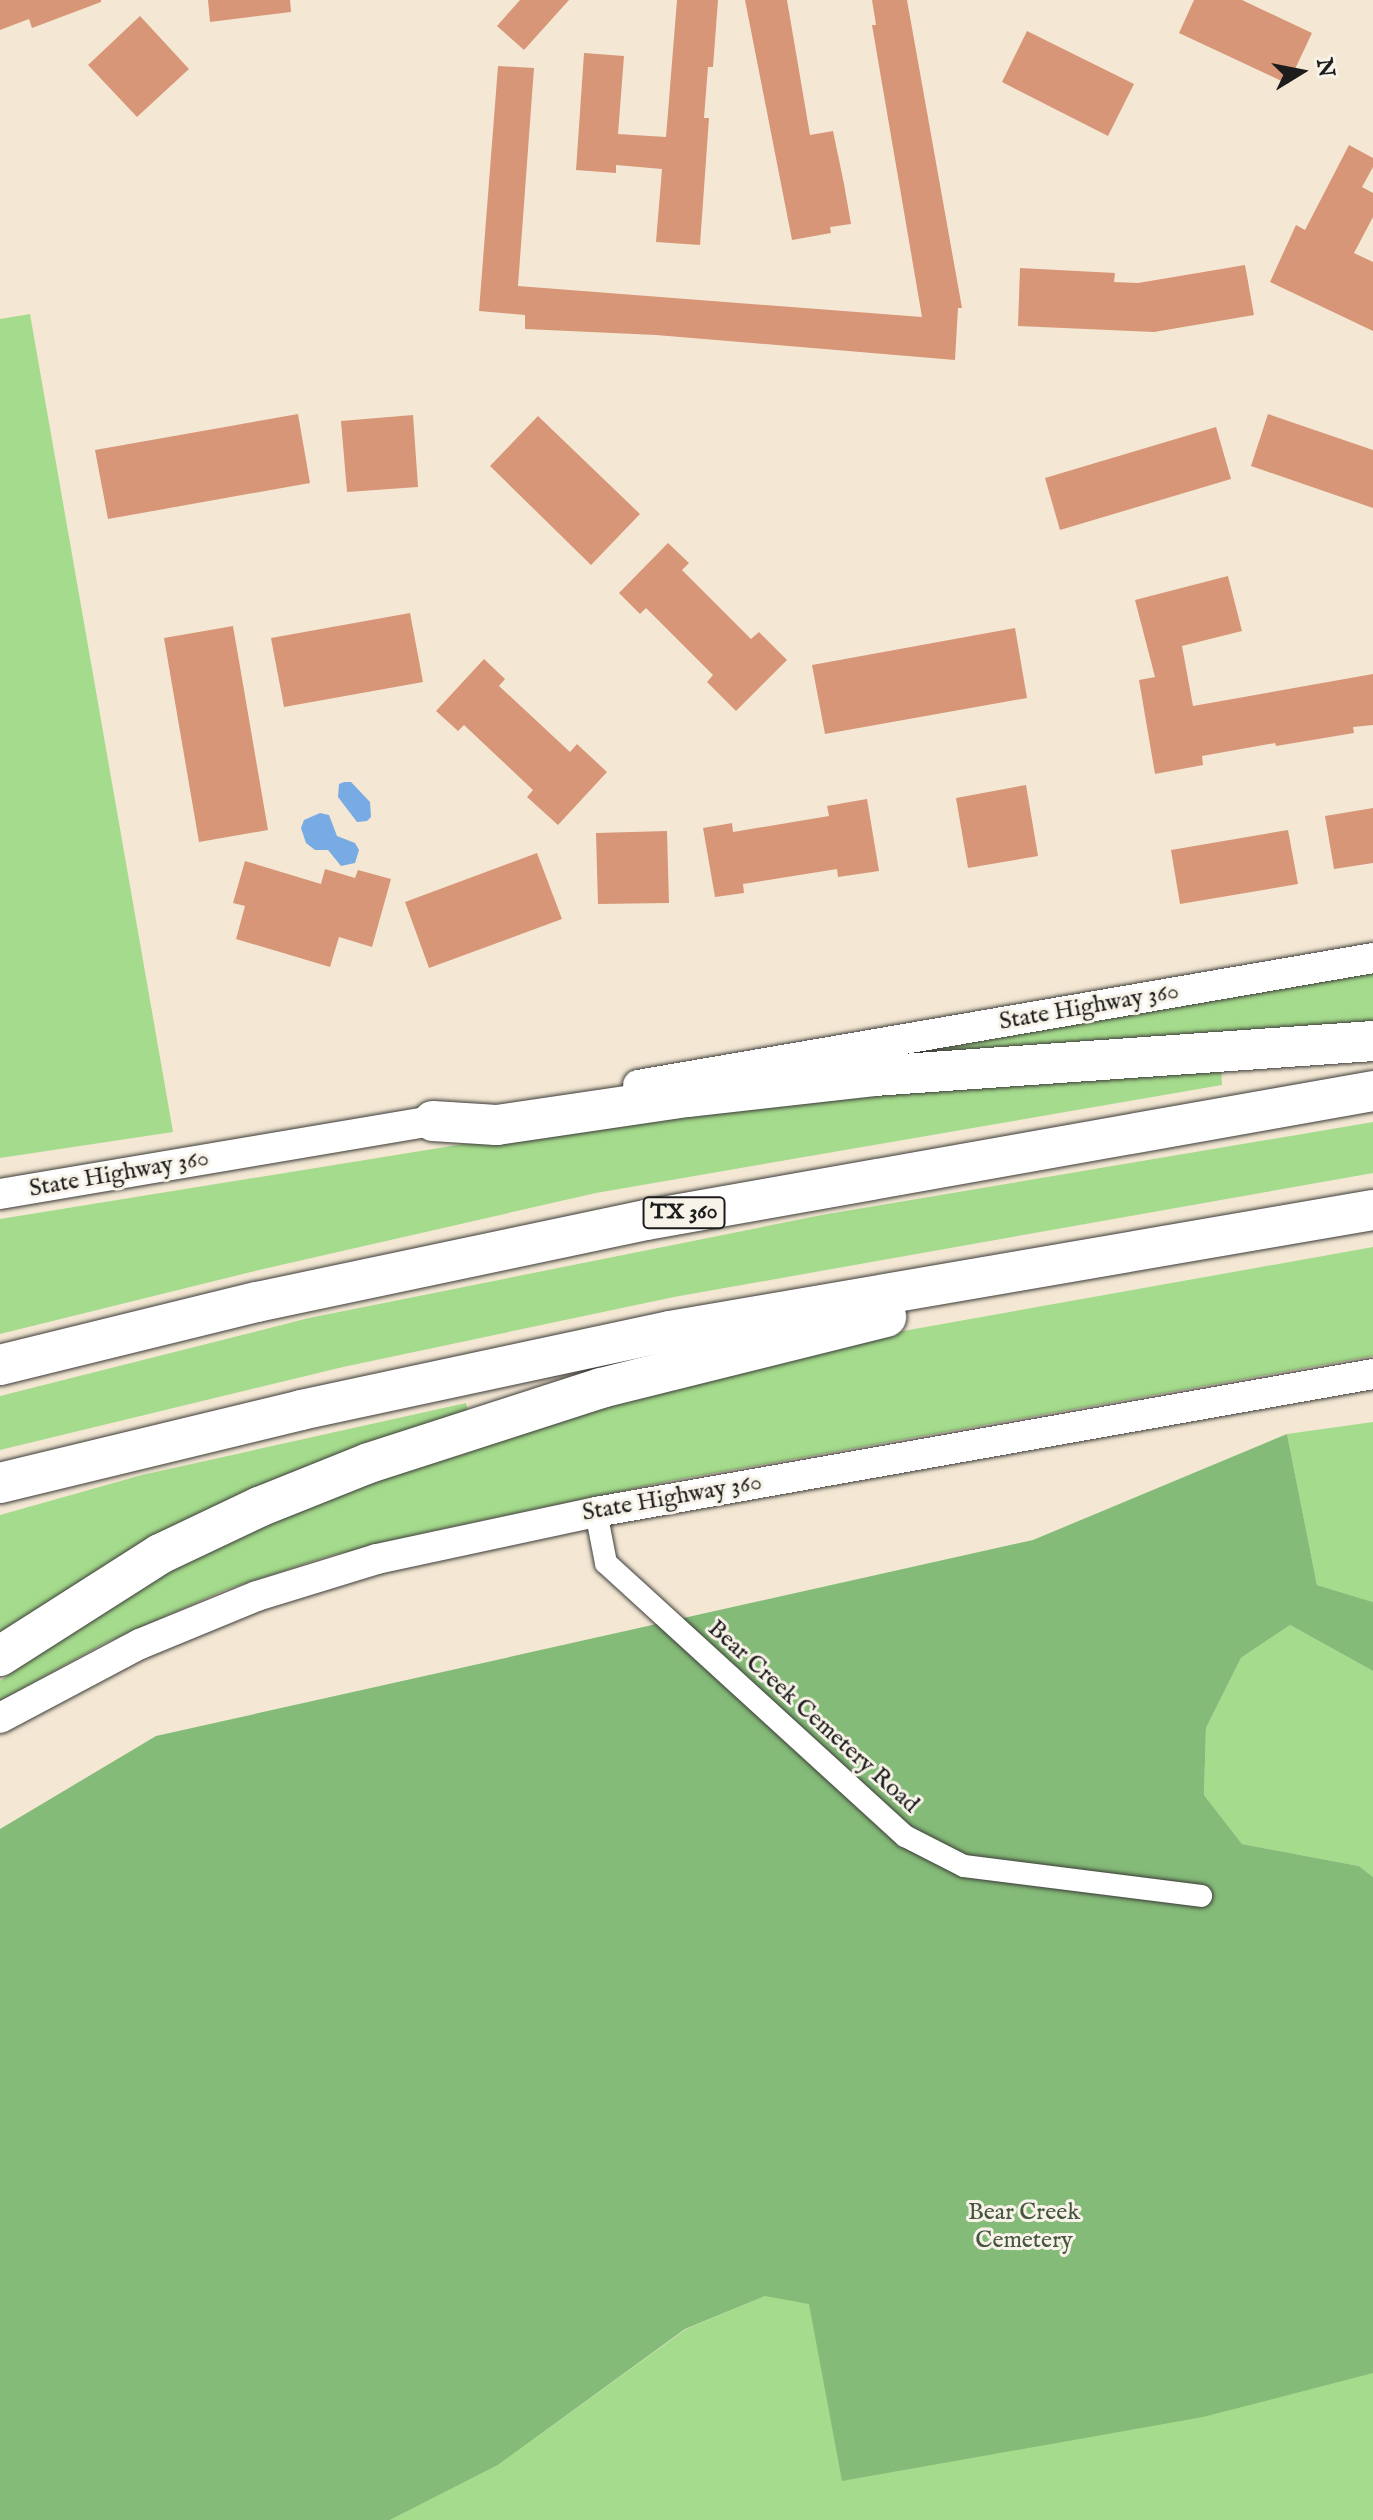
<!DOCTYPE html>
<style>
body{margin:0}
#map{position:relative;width:1373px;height:2520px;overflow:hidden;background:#f4e8d4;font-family:"IM FELL English",serif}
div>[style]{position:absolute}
.green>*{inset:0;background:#a5db8c}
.forest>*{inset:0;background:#84bb78}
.water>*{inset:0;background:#78aae4}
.building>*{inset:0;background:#d89678}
.roads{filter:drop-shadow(0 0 2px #3c3b38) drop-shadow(0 0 2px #3c3b38)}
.street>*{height:22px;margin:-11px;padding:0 11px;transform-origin:11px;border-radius:11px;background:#fff}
.secondary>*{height:30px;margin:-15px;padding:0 15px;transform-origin:15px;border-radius:15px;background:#fff}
.highway>*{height:40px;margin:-20px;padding:0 20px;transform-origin:20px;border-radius:20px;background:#fff}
span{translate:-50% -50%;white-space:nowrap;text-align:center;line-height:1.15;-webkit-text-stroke:6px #f7f3e8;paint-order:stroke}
.shield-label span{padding:2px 6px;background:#f7f3e8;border:2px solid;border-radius:6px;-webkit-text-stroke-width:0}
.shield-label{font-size:22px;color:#1c1c1c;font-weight:700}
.street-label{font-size:24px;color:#1c1c1c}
.park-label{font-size:24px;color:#45553e}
.north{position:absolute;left:1261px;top:32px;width:80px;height:80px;-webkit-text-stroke:6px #f7f3e8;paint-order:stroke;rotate:80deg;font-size:22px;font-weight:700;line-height:32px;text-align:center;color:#1c1c1c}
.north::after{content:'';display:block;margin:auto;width:28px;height:36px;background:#1c1c1c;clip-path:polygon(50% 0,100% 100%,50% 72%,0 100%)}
</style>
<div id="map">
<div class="green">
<div style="clip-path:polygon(30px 314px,173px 1132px,0 1158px,0 319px)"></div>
<div style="clip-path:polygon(1373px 972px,1373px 1026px,917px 1060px,917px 1048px)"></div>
<div style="clip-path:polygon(1221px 1067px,1222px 1085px,596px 1193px,259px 1270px,0 1334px,0 1219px,742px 1099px)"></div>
<div style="clip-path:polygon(1373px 1122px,1373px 1173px,674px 1297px,343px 1367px,0 1450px,0 1396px,309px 1318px,822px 1215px)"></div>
<div style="clip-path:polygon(1373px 1247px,1373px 1356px,670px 1481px,432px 1531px,326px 1557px,225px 1590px,103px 1644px,0 1701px,0 1681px,10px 1674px,6px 1665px,187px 1555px,436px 1452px,808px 1348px)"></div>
<div style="clip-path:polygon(466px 1403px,469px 1416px,0 1642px,0 1515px,142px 1475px)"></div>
<div style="clip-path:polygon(1373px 1422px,1373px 1602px,1317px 1585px,1287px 1434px)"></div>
<div style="clip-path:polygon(1290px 1625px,1373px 1671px,1373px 1877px,1359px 1866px,1242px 1844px,1204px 1795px,1206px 1728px,1241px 1658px)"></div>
<div style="clip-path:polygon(1373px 2224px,1373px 2520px,390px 2520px,498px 2465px,686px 2329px,765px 2296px)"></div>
</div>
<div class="forest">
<div style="clip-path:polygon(1287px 1434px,1317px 1585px,1373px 1602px,1373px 1671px,1290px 1625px,1241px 1658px,1206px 1728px,1204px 1795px,1242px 1844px,1359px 1866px,1373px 1877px,1373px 2373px,1203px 2417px,842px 2481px,809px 2304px,765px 2296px,685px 2329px,498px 2465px,390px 2520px,0 2520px,0 1829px,156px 1736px,1033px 1540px)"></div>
</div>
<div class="water">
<div style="clip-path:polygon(344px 782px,351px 782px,370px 802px,371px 817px,367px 821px,357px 822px,338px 797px,339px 784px)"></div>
<div style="clip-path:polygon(320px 813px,329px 815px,337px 836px,355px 843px,359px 850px,355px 863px,341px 866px,328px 850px,315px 850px,306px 843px,301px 828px,304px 820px)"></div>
</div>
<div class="building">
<div style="clip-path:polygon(0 0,101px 0,101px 2px,32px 28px,29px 19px,0 30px)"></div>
<div style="clip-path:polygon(208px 0,290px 0,291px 12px,210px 22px)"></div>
<div style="clip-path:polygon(520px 0,569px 0,524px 50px,497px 26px)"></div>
<div style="clip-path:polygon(677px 0,718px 0,713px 67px,708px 67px,704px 118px,709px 118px,700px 245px,656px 242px,662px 169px,616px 165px,616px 173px,576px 170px,584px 53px,624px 56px,618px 134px,666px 137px)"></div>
<div style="clip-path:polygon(745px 0,787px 0,810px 135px,833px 131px,844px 184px,851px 224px,830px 227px,831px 233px,792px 240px)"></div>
<div style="clip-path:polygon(872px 0,907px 0,962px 308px,958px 308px,955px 360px,656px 335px,525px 329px,525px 315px,479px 311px,498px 66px,534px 68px,518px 286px,922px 317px,872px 25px,876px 25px)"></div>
<div style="clip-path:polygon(1194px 0,1242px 0,1312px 33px,1288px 84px,1179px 33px)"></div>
<div style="clip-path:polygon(140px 16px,189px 69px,137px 117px,88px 65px)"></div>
<div style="clip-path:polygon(1027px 31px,1134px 84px,1108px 136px,1002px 82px)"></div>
<div style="clip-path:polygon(1349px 145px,1373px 158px,1373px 167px,1362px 187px,1373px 193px,1373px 217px,1354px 253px,1373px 262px,1373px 331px,1270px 282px,1296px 225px,1305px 230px)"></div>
<div style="clip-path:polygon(1245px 265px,1254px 315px,1154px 332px,1018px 326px,1020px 268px,1115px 273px,1114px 282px,1138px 283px)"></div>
<div style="clip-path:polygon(298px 414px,310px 483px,108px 519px,95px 450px)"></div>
<div style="clip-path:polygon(1268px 414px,1373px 450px,1373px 508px,1251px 466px)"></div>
<div style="clip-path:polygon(413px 415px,418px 487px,347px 492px,341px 421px)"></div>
<div style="clip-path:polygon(538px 416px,640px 514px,591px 565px,490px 466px)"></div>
<div style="clip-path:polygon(1216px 427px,1231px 479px,1060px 530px,1045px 478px)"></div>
<div style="clip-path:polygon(668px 543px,689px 563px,682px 570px,751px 639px,759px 632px,787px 660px,736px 711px,707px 682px,713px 675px,646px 608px,640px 614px,619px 593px)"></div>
<div style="clip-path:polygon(1228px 576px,1242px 631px,1182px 646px,1193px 706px,1373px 674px,1373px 725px,1353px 727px,1354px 733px,1276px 746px,1275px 743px,1202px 756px,1203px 765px,1155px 774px,1139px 680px,1155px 677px,1135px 600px)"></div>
<div style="clip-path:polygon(410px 613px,423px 682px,284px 707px,271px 638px)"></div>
<div style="clip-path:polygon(233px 626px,268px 830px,199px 842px,164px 638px)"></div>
<div style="clip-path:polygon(1015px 628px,1027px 698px,825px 734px,812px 665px)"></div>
<div style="clip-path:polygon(484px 659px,505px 679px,499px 686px,570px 752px,577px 744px,607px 772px,558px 825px,527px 797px,533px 790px,464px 725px,458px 731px,436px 711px)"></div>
<div style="clip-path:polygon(1026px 785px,1038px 856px,968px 868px,956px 798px)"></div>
<div style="clip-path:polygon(867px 799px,879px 871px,838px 877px,837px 869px,743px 884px,744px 893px,715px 897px,703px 828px,732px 823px,733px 832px,829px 816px,827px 806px)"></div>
<div style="clip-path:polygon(1373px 808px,1373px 863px,1334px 869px,1325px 816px)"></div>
<div style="clip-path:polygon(1288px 830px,1298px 884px,1180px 904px,1171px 850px)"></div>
<div style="clip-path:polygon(667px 831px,669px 903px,598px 904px,596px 833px)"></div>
<div style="clip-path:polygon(537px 853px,562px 919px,429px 968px,405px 902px)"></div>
<div style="clip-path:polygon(245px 861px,321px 884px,325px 869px,355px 878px,358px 870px,391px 879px,372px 947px,339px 937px,330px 967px,236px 939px,245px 906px,233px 903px)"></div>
</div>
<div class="roads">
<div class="street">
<div style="left:596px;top:1512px;width:52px;rotate:78.9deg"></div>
<div style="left:606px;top:1563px;width:405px;rotate:42.4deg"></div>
<div style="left:905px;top:1836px;width:66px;rotate:27deg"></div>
<div style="left:964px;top:1866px;width:239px;rotate:7.2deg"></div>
</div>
<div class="secondary">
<div style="left:638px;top:1085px;width:746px;rotate:-9.8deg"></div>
<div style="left:0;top:1194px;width:459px;rotate:-9.6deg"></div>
<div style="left:0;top:1718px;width:158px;rotate:-27.9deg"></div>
<div style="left:140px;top:1644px;width:126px;rotate:-22.3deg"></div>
<div style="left:257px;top:1596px;width:126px;rotate:-17.1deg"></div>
<div style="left:377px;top:1559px;width:224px;rotate:-12.1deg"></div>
<div style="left:596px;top:1512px;width:789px;rotate:-10.07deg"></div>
</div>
<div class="highway">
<div style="left:433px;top:1121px;width:64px;rotate:3.6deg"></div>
<div style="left:497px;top:1125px;width:192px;rotate:-8.4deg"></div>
<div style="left:687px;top:1097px;width:188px;rotate:-6.4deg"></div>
<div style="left:874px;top:1076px;width:500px;rotate:-4.01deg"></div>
<div style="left:0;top:1365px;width:265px;rotate:-13.8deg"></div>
<div style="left:257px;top:1302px;width:398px;rotate:-11.9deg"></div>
<div style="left:646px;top:1220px;width:738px;rotate:-10.06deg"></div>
<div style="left:0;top:1483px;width:310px;rotate:-13.6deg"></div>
<div style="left:301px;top:1410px;width:377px;rotate:-12.1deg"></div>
<div style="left:670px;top:1331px;width:713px;rotate:-9.77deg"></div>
<div style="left:0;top:1656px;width:190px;rotate:-32.5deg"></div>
<div style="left:160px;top:1554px;width:110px;rotate:-25.4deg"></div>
<div style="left:259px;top:1507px;width:118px;rotate:-21.8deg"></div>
<div style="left:369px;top:1463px;width:244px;rotate:-17.9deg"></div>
<div style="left:601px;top:1388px;width:294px;rotate:-14deg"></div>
</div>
</div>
<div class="shield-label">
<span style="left:684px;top:1213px">TX 360</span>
</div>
<div class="street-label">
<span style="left:1089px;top:1007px;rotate:-10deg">State Highway 360</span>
<span style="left:119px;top:1174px;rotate:-10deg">State Highway 360</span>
<span style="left:672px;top:1498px;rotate:-10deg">State Highway 360</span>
<span style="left:813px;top:1717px;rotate:42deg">Bear Creek Cemetery Road</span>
</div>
<div class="park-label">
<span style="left:1024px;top:2227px">Bear Creek<br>Cemetery</span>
</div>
<div class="north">N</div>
</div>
